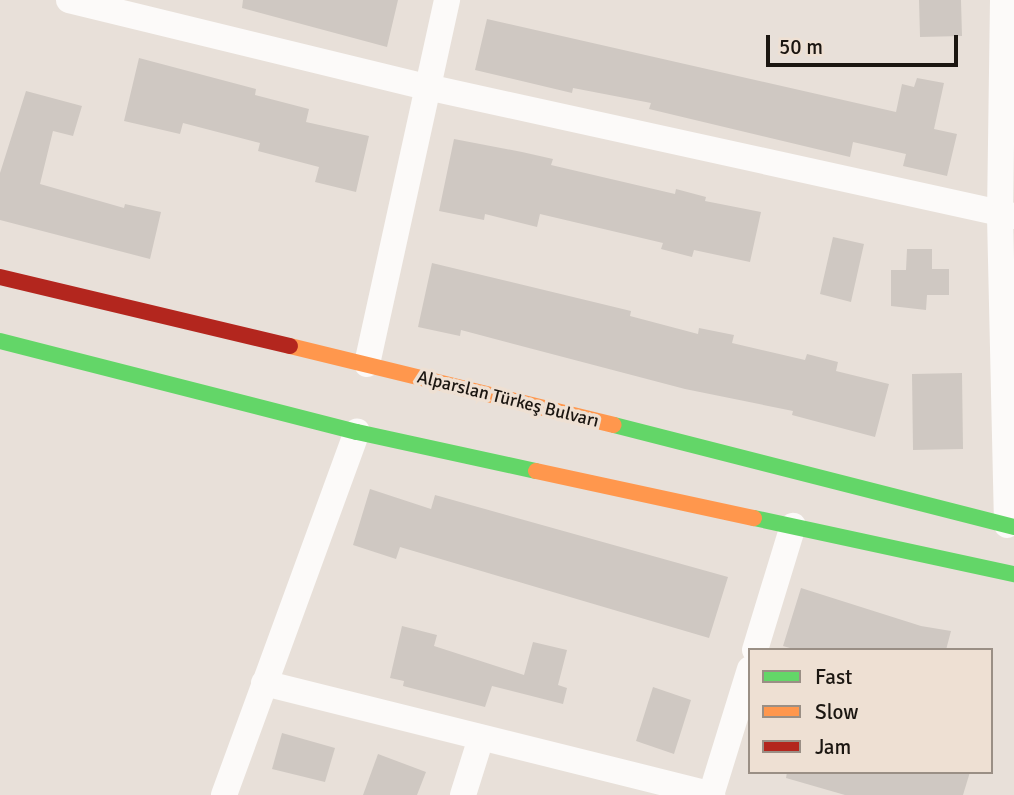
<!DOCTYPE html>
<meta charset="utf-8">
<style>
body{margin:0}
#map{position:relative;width:1014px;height:795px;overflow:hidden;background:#e8e0d9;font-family:Signika,sans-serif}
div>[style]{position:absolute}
.building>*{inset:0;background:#cfc8c2}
.street>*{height:26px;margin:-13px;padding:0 13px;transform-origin:13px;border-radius:13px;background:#fcfaf9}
.fast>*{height:16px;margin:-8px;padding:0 8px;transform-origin:8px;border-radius:8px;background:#63d668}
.slow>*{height:16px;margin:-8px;padding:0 8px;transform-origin:8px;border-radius:8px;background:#ff974d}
.jam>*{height:16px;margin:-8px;padding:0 8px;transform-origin:8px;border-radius:8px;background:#b3261e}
span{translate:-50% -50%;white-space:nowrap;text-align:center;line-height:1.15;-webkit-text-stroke:7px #eee0d3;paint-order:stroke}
.street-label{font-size:18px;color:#1b1611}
.legend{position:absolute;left:748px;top:648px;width:245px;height:126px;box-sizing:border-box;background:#eee0d3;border:2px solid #9a8f85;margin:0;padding:9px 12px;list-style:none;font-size:21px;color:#1b1611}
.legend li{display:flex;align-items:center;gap:14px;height:35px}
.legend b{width:35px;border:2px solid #9a8f85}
.scale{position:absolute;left:766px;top:35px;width:192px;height:32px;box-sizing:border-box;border:4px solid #1b1611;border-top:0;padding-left:9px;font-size:21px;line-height:24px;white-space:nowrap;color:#1b1611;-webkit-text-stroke:5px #eee0d3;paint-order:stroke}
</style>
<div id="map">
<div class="building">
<div style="clip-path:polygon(243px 0,398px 0,387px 47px,242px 8px)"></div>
<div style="clip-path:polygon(919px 0,961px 0,962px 36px,920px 37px)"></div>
<div style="clip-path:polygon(487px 19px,896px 112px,902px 84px,914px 87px,917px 78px,944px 83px,934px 129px,957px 134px,947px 176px,903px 166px,906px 154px,853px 142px,850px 157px,649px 109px,651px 103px,573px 88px,572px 93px,475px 70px)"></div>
<div style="clip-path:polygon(139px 58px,256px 89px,255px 95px,309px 109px,306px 122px,369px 136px,356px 192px,315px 182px,319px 167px,258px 151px,260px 143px,183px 123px,180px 134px,124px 121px)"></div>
<div style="clip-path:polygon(26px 91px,82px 106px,73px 136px,53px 131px,40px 184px,124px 208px,125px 204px,161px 212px,150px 259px,0 220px,0 173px)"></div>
<div style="clip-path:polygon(454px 139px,522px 152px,553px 159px,551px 165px,675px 194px,676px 189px,706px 197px,705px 201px,761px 212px,750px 262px,694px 250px,692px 257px,661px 249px,663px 243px,540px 214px,537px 227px,485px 214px,484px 220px,439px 211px)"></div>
<div style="clip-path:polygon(833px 237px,864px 244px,851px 302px,820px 294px)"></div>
<div style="clip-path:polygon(907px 249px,932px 249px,932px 269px,949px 269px,949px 295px,927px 295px,926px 310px,891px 306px,891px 270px,906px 270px)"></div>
<div style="clip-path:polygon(432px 263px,631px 311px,630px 316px,698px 334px,699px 328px,734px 335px,732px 343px,805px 360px,807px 354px,838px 362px,836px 371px,889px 384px,875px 437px,792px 415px,793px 411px,685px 389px,461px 330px,460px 336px,418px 327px)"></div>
<div style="clip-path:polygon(962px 373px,963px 449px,913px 450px,912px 374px)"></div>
<div style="clip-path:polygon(370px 489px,431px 509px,435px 495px,728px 577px,709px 638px,400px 547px,396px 559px,353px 545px)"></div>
<div style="clip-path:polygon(801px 588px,921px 626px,951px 631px,946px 650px,797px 650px,783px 646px)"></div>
<div style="clip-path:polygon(402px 626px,437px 635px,434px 646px,524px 675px,533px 642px,567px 650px,558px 685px,567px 688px,563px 704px,492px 686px,485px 707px,403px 686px,404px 681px,390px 678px)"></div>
<div style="clip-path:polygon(653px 687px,691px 700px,674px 754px,636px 741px)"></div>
<div style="clip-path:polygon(282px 733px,335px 748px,325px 782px,272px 769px)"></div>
<div style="clip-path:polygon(378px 754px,426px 772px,417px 795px,363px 795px)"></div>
<div style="clip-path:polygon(787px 772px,970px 772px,963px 795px,845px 795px,786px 778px)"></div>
</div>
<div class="street">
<div style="left:69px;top:0;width:368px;rotate:13.7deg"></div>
<div style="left:427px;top:87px;width:601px;rotate:12.39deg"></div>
<div style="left:1003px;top:0;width:216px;rotate:90.8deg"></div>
<div style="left:1000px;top:216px;width:309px;rotate:88.7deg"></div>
<div style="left:367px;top:364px;width:373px;rotate:-77.6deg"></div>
<div style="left:755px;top:650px;width:130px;rotate:-73deg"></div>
<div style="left:264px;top:683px;width:462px;rotate:14deg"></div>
<div style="left:224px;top:795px;width:387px;rotate:-69.9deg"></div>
<div style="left:463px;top:795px;width:60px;rotate:-72.5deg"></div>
<div style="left:711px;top:795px;width:132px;rotate:-72.8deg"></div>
</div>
<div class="fast">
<div style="left:0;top:341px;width:368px;rotate:14.3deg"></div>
<div style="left:357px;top:432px;width:183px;rotate:12.3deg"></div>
<div style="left:614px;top:425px;width:413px;rotate:14.3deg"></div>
<div style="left:754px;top:518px;width:266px;rotate:12.2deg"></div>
</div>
<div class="slow">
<div style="left:290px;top:346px;width:333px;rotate:13.7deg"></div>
<div style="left:536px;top:471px;width:223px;rotate:12.2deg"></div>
</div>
<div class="jam">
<div style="left:0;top:277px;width:298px;rotate:13.4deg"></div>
</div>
<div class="street-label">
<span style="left:508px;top:399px;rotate:14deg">Alparslan Türkeş Bulvarı</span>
</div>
<ul class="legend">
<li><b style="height:9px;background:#63d668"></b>Fast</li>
<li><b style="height:9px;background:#ff974d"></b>Slow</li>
<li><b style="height:9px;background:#b3261e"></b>Jam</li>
</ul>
<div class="scale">50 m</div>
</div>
